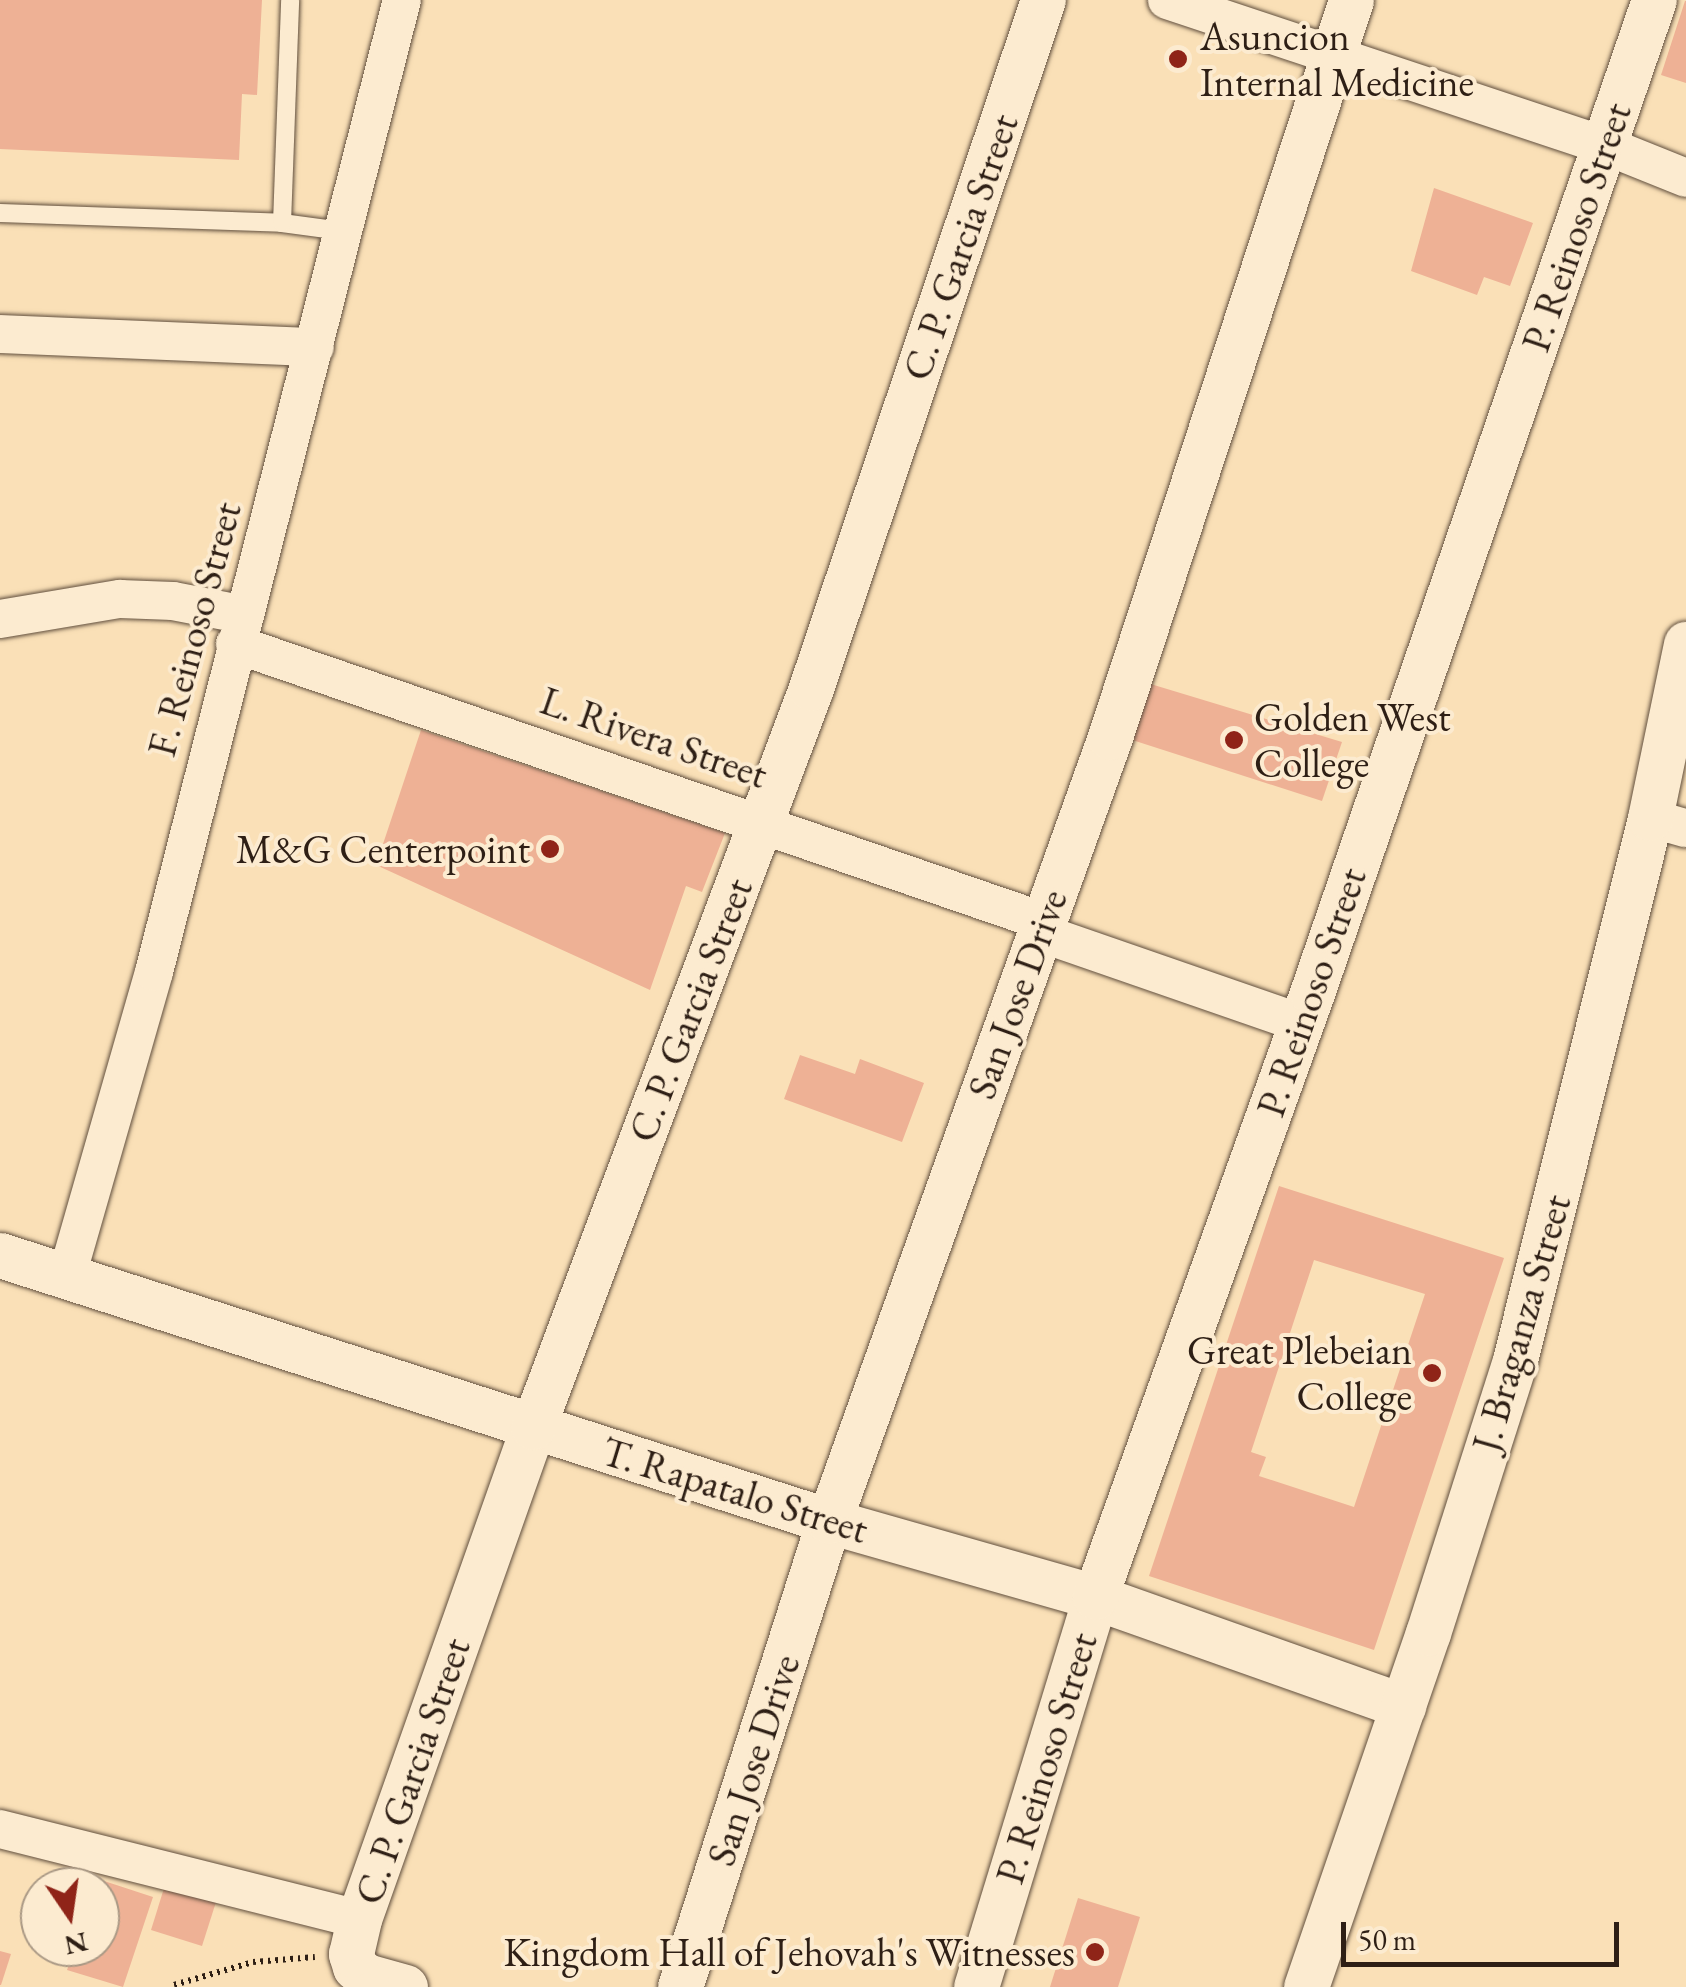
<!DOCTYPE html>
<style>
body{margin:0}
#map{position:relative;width:1686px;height:1987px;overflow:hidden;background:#fae0b7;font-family:"EB Garamond",serif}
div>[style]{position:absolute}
.building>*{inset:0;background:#eeb195}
.path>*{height:6px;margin-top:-3px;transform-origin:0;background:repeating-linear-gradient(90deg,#2e1f15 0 2.5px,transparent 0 7.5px)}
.roads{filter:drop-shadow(0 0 2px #614f3e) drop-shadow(0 0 2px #614f3e)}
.service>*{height:18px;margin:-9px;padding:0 9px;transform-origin:9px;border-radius:9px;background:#fcebd0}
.minor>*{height:38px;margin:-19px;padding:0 19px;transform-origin:19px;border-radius:19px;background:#fcebd0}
.tertiary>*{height:45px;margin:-22.5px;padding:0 22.5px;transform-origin:22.5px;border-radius:22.5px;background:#fcebd0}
.dots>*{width:28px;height:28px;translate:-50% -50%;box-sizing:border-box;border:5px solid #fcebd0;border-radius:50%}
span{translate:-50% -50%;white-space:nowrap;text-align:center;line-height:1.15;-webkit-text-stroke:8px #fcebd0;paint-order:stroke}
.poi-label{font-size:40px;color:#2e1f15}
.left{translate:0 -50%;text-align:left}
.right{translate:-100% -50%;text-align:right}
.street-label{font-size:40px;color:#2e1f15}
.north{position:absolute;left:20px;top:1867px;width:100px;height:100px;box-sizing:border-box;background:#fcebd0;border:2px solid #aa9985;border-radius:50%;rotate:167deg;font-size:28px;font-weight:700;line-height:40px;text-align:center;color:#2e1f15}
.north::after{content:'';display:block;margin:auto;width:35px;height:45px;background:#8f2418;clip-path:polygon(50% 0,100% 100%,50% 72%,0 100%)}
.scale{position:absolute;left:1341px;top:1922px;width:278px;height:45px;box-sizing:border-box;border:5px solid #2e1f15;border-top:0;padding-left:12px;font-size:30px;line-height:35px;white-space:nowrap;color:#2e1f15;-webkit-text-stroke:8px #fcebd0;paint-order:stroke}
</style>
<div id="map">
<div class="building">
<div style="clip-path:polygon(0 0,262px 0,257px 95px,242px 94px,239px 160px,0 149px)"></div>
<div style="clip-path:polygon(1685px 1px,1686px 1px,1686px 83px,1661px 75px)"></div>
<div style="clip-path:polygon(1434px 188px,1533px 223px,1510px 286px,1484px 277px,1477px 295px,1411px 271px)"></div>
<div style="clip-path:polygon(1144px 682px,1342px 742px,1322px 801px,1126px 738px)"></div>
<div style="clip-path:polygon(421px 730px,725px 833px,702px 892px,686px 886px,650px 990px,376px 865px)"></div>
<div style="clip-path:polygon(800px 1055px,855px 1074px,860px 1059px,924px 1083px,902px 1142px,784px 1099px)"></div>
<div style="clip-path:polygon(evenodd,1279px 1186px,1504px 1258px,1374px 1650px,1149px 1576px,1279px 1186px,1314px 1260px,1425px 1294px,1354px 1507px,1259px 1476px,1266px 1457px,1251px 1452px,1314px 1260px)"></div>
<div style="clip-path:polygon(98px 1879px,153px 1897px,123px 1987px,67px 1970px,75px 1947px,100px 1947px)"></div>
<div style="clip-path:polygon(165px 1885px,216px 1902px,202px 1946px,151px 1930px)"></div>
<div style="clip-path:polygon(1078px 1898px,1140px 1917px,1118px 1987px,1050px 1987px)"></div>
<div style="clip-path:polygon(0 1951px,11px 1954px,1px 1985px,0 1985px)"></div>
</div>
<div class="path">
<div style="left:174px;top:1985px;width:82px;rotate:-16.2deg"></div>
<div style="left:253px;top:1962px;width:62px;rotate:-4.6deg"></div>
</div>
<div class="roads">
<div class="service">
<div style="left:0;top:213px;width:282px;rotate:2deg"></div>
<div style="left:282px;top:223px;width:60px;rotate:7.7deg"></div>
<div style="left:282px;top:223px;width:223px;rotate:-87.9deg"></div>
</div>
<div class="minor">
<div style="left:1167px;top:0;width:460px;rotate:18.4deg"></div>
<div style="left:1604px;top:145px;width:88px;rotate:21.9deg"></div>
<div style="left:0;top:334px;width:315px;rotate:2.4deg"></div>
<div style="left:0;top:619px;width:122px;rotate:-9.5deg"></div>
<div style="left:120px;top:599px;width:53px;rotate:2.2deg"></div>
<div style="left:173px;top:601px;width:73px;rotate:11deg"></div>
<div style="left:235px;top:644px;width:853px;rotate:18.94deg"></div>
<div style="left:1650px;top:818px;width:37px;rotate:16deg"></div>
<div style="left:1038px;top:932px;width:278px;rotate:19.1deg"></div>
<div style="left:66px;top:1279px;width:319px;rotate:-74deg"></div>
<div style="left:154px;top:972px;width:1003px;rotate:-75.69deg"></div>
<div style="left:0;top:1829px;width:370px;rotate:14.1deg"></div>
</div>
<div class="tertiary">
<div style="left:0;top:1255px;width:871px;rotate:17.79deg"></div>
<div style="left:829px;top:1521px;width:277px;rotate:15.9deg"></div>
<div style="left:1095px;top:1597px;width:327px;rotate:19.5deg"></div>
<div style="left:405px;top:1987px;width:41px;rotate:-164.2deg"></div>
<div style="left:366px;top:1976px;width:14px;rotate:-141deg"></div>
<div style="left:355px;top:1967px;width:14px;rotate:-107deg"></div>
<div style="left:351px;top:1954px;width:36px;rotate:-77deg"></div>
<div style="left:359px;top:1919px;width:522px;rotate:-70.52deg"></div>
<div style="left:533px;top:1427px;width:790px;rotate:-69.38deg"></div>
<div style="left:811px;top:688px;width:726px;rotate:-71.37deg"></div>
<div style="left:680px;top:1987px;width:489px;rotate:-72.3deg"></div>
<div style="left:829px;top:1521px;width:833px;rotate:-70.28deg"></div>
<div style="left:1110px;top:737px;width:775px;rotate:-71.89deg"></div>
<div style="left:976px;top:1987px;width:408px;rotate:-73deg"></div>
<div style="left:1095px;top:1597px;width:642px;rotate:-70.24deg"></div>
<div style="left:1312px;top:993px;width:1050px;rotate:-71deg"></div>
<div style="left:1306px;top:1987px;width:374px;rotate:-71deg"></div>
<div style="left:1428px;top:1633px;width:287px;rotate:-72.3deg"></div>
<div style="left:1515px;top:1360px;width:559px;rotate:-76.01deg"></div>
<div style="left:1650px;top:818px;width:178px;rotate:-78.3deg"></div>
</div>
</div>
<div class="dots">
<div style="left:1178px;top:59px;background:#8f2418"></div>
<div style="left:1234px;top:740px;background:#8f2418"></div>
<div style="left:550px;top:849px;background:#8f2418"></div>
<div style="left:1432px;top:1373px;background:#8f2418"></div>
<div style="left:1095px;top:1952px;background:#8f2418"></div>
</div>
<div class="poi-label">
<span class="left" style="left:1200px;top:59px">Asuncion<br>Internal Medicine</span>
<span class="left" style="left:1254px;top:740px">Golden West<br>College</span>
<span class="right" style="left:530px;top:849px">M&amp;G Centerpoint</span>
<span class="right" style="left:1412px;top:1373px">Great Plebeian<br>College</span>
<span class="right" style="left:1075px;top:1952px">Kingdom Hall of Jehovah's Witnesses</span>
</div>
<div class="street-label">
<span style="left:1576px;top:227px;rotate:-71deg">P. Reinoso Street</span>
<span style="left:960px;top:247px;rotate:-71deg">C. P. Garcia Street</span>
<span style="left:194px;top:629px;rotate:-75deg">F. Reinoso Street</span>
<span style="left:654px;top:737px;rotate:19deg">L. Rivera Street</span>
<span style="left:1311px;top:992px;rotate:-71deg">P. Reinoso Street</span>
<span style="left:1017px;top:994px;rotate:-70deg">San Jose Drive</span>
<span style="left:690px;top:1010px;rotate:-69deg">C. P. Garcia Street</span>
<span style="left:1521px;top:1323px;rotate:-74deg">J. Braganza Street</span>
<span style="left:735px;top:1490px;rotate:17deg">T. Rapatalo Street</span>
<span style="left:1046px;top:1758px;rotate:-73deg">P. Reinoso Street</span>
<span style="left:753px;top:1760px;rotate:-72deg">San Jose Drive</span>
<span style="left:412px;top:1771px;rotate:-71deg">C. P. Garcia Street</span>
</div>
<div class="north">N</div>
<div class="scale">50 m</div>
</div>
